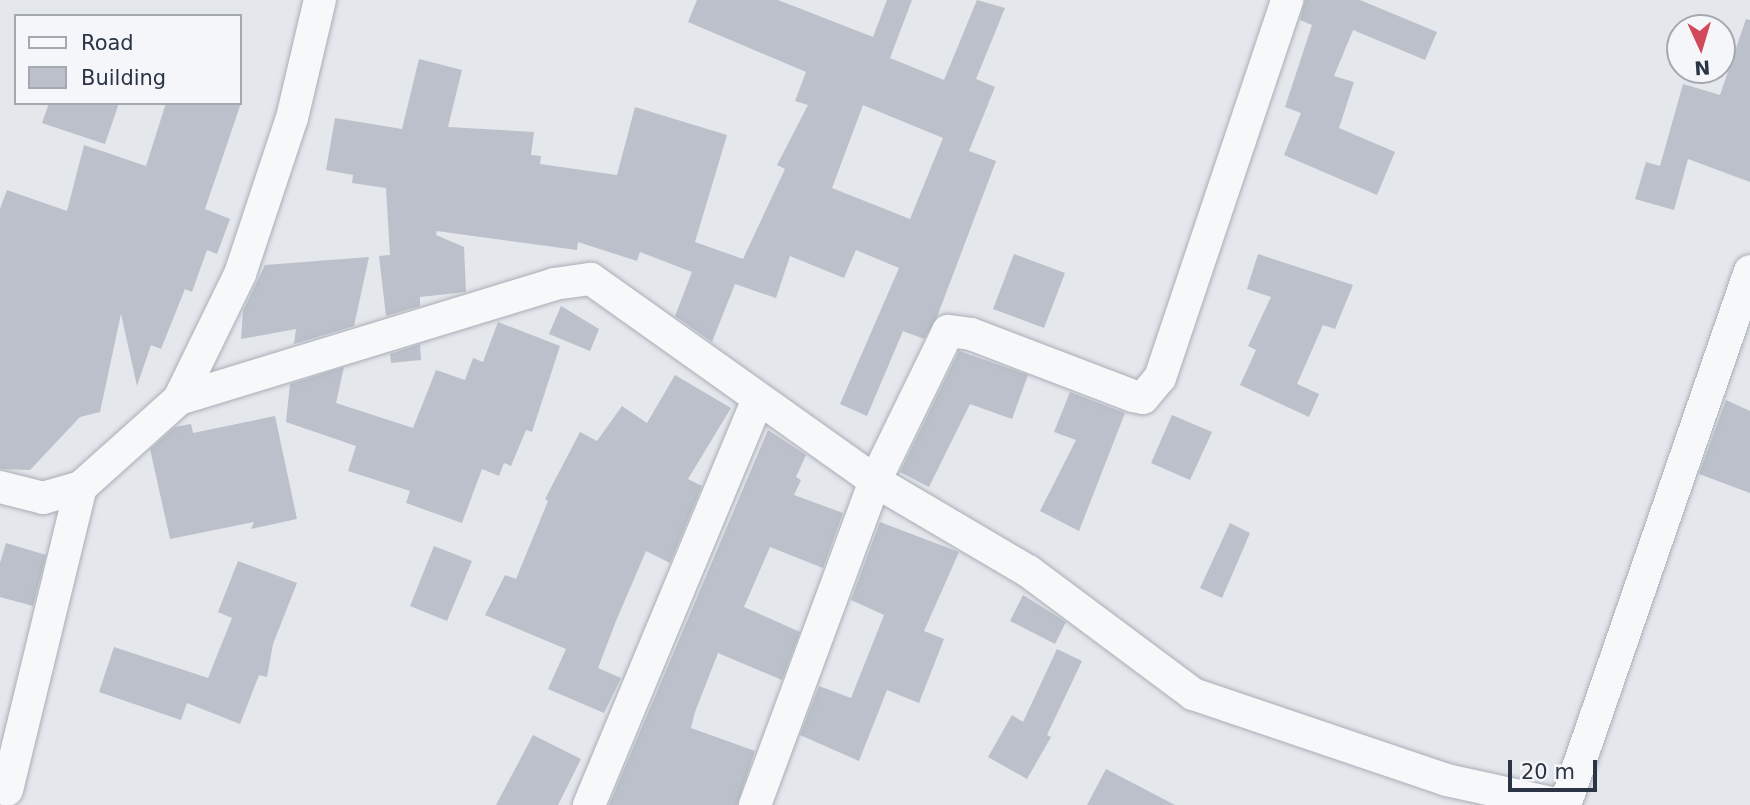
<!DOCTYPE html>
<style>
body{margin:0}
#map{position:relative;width:1750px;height:805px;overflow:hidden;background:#e4e7ec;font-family:"DejaVu Sans",sans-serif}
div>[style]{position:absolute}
.building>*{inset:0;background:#bbc0ca}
.roads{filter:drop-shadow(0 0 2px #a9aeb7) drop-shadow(0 0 2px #a9aeb7)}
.minor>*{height:32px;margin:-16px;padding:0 16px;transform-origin:16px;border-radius:16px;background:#f7f8fa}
span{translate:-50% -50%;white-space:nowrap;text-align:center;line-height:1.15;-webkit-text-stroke:6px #f4f6f9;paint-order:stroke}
.legend{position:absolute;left:14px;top:14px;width:228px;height:91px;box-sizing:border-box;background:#f4f6f9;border:2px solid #a4a8b1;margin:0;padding:9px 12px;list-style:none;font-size:21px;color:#2b3445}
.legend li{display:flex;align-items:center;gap:14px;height:35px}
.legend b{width:35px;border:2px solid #a4a8b1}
.north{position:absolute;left:1666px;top:14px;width:70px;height:70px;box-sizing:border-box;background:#f4f6f9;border:2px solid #a4a8b1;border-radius:50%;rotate:176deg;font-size:19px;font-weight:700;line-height:28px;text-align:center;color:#2b3445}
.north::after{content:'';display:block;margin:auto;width:24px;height:32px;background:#d1495b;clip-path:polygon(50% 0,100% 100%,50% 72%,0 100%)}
.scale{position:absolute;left:1508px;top:760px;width:89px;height:32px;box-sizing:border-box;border:4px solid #2b3445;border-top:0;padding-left:9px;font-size:21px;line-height:24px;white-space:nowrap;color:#2b3445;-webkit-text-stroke:5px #f4f6f9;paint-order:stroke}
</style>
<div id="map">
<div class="building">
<div style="clip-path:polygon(evenodd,697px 0,778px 0,873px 37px,887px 0,912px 0,890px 58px,944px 80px,977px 0,1005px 8px,976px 79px,995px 87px,969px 151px,996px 161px,937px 317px,924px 339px,903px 331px,867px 416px,840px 404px,899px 268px,856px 250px,844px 278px,790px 256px,776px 298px,735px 284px,712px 342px,675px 316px,692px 272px,640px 252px,637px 261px,578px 242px,577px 250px,437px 231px,436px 235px,464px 247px,466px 292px,420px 297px,420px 306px,386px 316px,379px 256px,390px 255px,386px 188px,352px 183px,353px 175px,326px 170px,335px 118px,402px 129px,419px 59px,462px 70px,448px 127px,534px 132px,531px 155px,541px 156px,540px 164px,617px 175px,635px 107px,727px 135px,695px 242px,743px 259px,785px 169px,777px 165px,808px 105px,795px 101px,806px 72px,688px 22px,697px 0,863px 105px,943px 138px,910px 219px,832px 188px,863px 105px)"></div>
<div style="clip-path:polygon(1305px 0,1360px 0,1437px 32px,1425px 60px,1353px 30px,1334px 76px,1354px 82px,1339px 128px,1395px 152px,1377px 195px,1284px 155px,1301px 113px,1285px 107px,1312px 25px,1300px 20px)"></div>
<div style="clip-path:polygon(1746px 19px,1750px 20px,1750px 182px,1688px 159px,1674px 210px,1635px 199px,1646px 162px,1660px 166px,1683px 84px,1720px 95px)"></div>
<div style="clip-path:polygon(49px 103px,119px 103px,105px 144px,42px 123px)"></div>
<div style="clip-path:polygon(166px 103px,241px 103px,205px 209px,230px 219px,217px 254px,207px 250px,192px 292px,185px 289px,161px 349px,151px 345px,137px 386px,121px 314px,100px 412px,80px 417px,30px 470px,0 469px,0 209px,7px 190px,67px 211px,84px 145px,146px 166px)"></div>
<div style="clip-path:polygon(1014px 254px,1065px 273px,1044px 328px,993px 309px)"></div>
<div style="clip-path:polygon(1258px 254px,1353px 285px,1335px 329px,1323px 325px,1297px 384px,1319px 394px,1309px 417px,1240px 385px,1256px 350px,1248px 346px,1271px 297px,1247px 289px)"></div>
<div style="clip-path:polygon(369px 257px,354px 326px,294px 344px,296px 329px,241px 339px,243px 311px,265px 265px)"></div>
<div style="clip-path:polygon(561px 306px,599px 329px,590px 351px,549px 334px)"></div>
<div style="clip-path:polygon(498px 322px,560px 346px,532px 432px,526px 430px,511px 466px,504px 463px,499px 476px,482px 469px,462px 523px,406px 503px,410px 491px,348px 471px,356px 446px,286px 422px,290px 384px,344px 367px,336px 403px,413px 428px,436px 370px,465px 380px,473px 358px,483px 362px)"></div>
<div style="clip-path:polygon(420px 344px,421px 360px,391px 363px,390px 354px)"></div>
<div style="clip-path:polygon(959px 351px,1028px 375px,1012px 419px,970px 404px,929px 487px,900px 472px)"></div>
<div style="clip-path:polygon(675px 375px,731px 408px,688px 479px,702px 486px,670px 563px,646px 551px,616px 621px,598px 668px,621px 678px,604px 713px,548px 689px,566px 649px,485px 615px,505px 575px,516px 579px,548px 501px,545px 499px,580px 432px,597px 441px,622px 406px,647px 423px)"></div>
<div style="clip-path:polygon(1070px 392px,1125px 413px,1079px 531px,1040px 511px,1076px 440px,1054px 432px)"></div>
<div style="clip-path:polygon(1726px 400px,1750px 411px,1750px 493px,1699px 474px)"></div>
<div style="clip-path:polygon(1172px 415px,1212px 432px,1190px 480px,1151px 463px)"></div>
<div style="clip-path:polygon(275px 416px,297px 519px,251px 529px,254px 522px,170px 539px,150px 449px,175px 427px,191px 424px,193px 433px)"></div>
<div style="clip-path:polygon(768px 430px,806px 455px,796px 477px,801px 480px,794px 495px,843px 513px,823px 568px,770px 547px,744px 607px,800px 632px,782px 680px,718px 653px,695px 712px,691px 728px,755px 751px,737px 805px,609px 805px)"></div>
<div style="clip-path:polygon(880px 522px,959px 552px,924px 631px,944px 639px,919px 703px,887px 690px,859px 761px,800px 735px,819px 686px,851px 698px,884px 615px,851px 600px)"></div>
<div style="clip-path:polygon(1230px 523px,1250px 533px,1222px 598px,1200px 588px)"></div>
<div style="clip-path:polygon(6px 543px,46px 555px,33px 606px,0 597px,0 563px)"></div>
<div style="clip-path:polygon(434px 546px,472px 561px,447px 621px,410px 606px)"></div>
<div style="clip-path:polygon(238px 561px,297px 583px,273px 644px,267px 677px,259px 675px,240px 724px,187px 703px,181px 720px,99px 692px,114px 647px,208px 678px,232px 618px,218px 612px)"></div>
<div style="clip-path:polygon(1023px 595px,1066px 622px,1055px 644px,1010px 621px)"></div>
<div style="clip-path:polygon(1057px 649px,1082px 661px,1047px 735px,1051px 737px,1027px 779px,988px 757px,1012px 715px,1023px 722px)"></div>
<div style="clip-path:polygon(533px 735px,581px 759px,558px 805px,496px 805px)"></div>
<div style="clip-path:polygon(1106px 769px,1175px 805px,1087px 805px)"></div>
</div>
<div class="roads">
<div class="minor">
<div style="left:179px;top:399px;width:139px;rotate:-64deg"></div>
<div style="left:240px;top:274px;width:164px;rotate:-71.6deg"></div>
<div style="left:292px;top:118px;width:121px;rotate:-76.7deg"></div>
<div style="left:0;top:487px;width:44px;rotate:14.3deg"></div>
<div style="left:43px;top:498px;width:40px;rotate:-16deg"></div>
<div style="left:81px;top:487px;width:132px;rotate:-41.9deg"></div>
<div style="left:179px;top:399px;width:392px;rotate:-17deg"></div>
<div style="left:554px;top:284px;width:37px;rotate:-8deg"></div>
<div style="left:591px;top:279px;width:349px;rotate:35.4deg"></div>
<div style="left:875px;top:481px;width:178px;rotate:30.5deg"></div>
<div style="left:1028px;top:571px;width:206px;rotate:36.7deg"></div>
<div style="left:1193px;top:694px;width:268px;rotate:18.7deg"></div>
<div style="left:1447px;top:780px;width:117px;rotate:12.4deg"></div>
<div style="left:7px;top:790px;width:312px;rotate:-76.3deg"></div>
<div style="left:589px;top:805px;width:439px;rotate:-67.4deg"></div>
<div style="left:755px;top:805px;width:346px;rotate:-69.7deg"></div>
<div style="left:875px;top:481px;width:167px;rotate:-64deg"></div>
<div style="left:948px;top:331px;width:23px;rotate:7deg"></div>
<div style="left:971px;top:334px;width:173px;rotate:20.9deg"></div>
<div style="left:1133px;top:396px;width:10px;rotate:11deg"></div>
<div style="left:1143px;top:398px;width:26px;rotate:-50deg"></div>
<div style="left:1160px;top:378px;width:399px;rotate:-71.4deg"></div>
<div style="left:1565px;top:805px;width:565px;rotate:-70.89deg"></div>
</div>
</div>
<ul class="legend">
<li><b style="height:9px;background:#f7f8fa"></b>Road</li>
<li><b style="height:19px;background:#bbc0ca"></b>Building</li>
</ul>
<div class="north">N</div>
<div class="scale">20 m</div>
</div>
